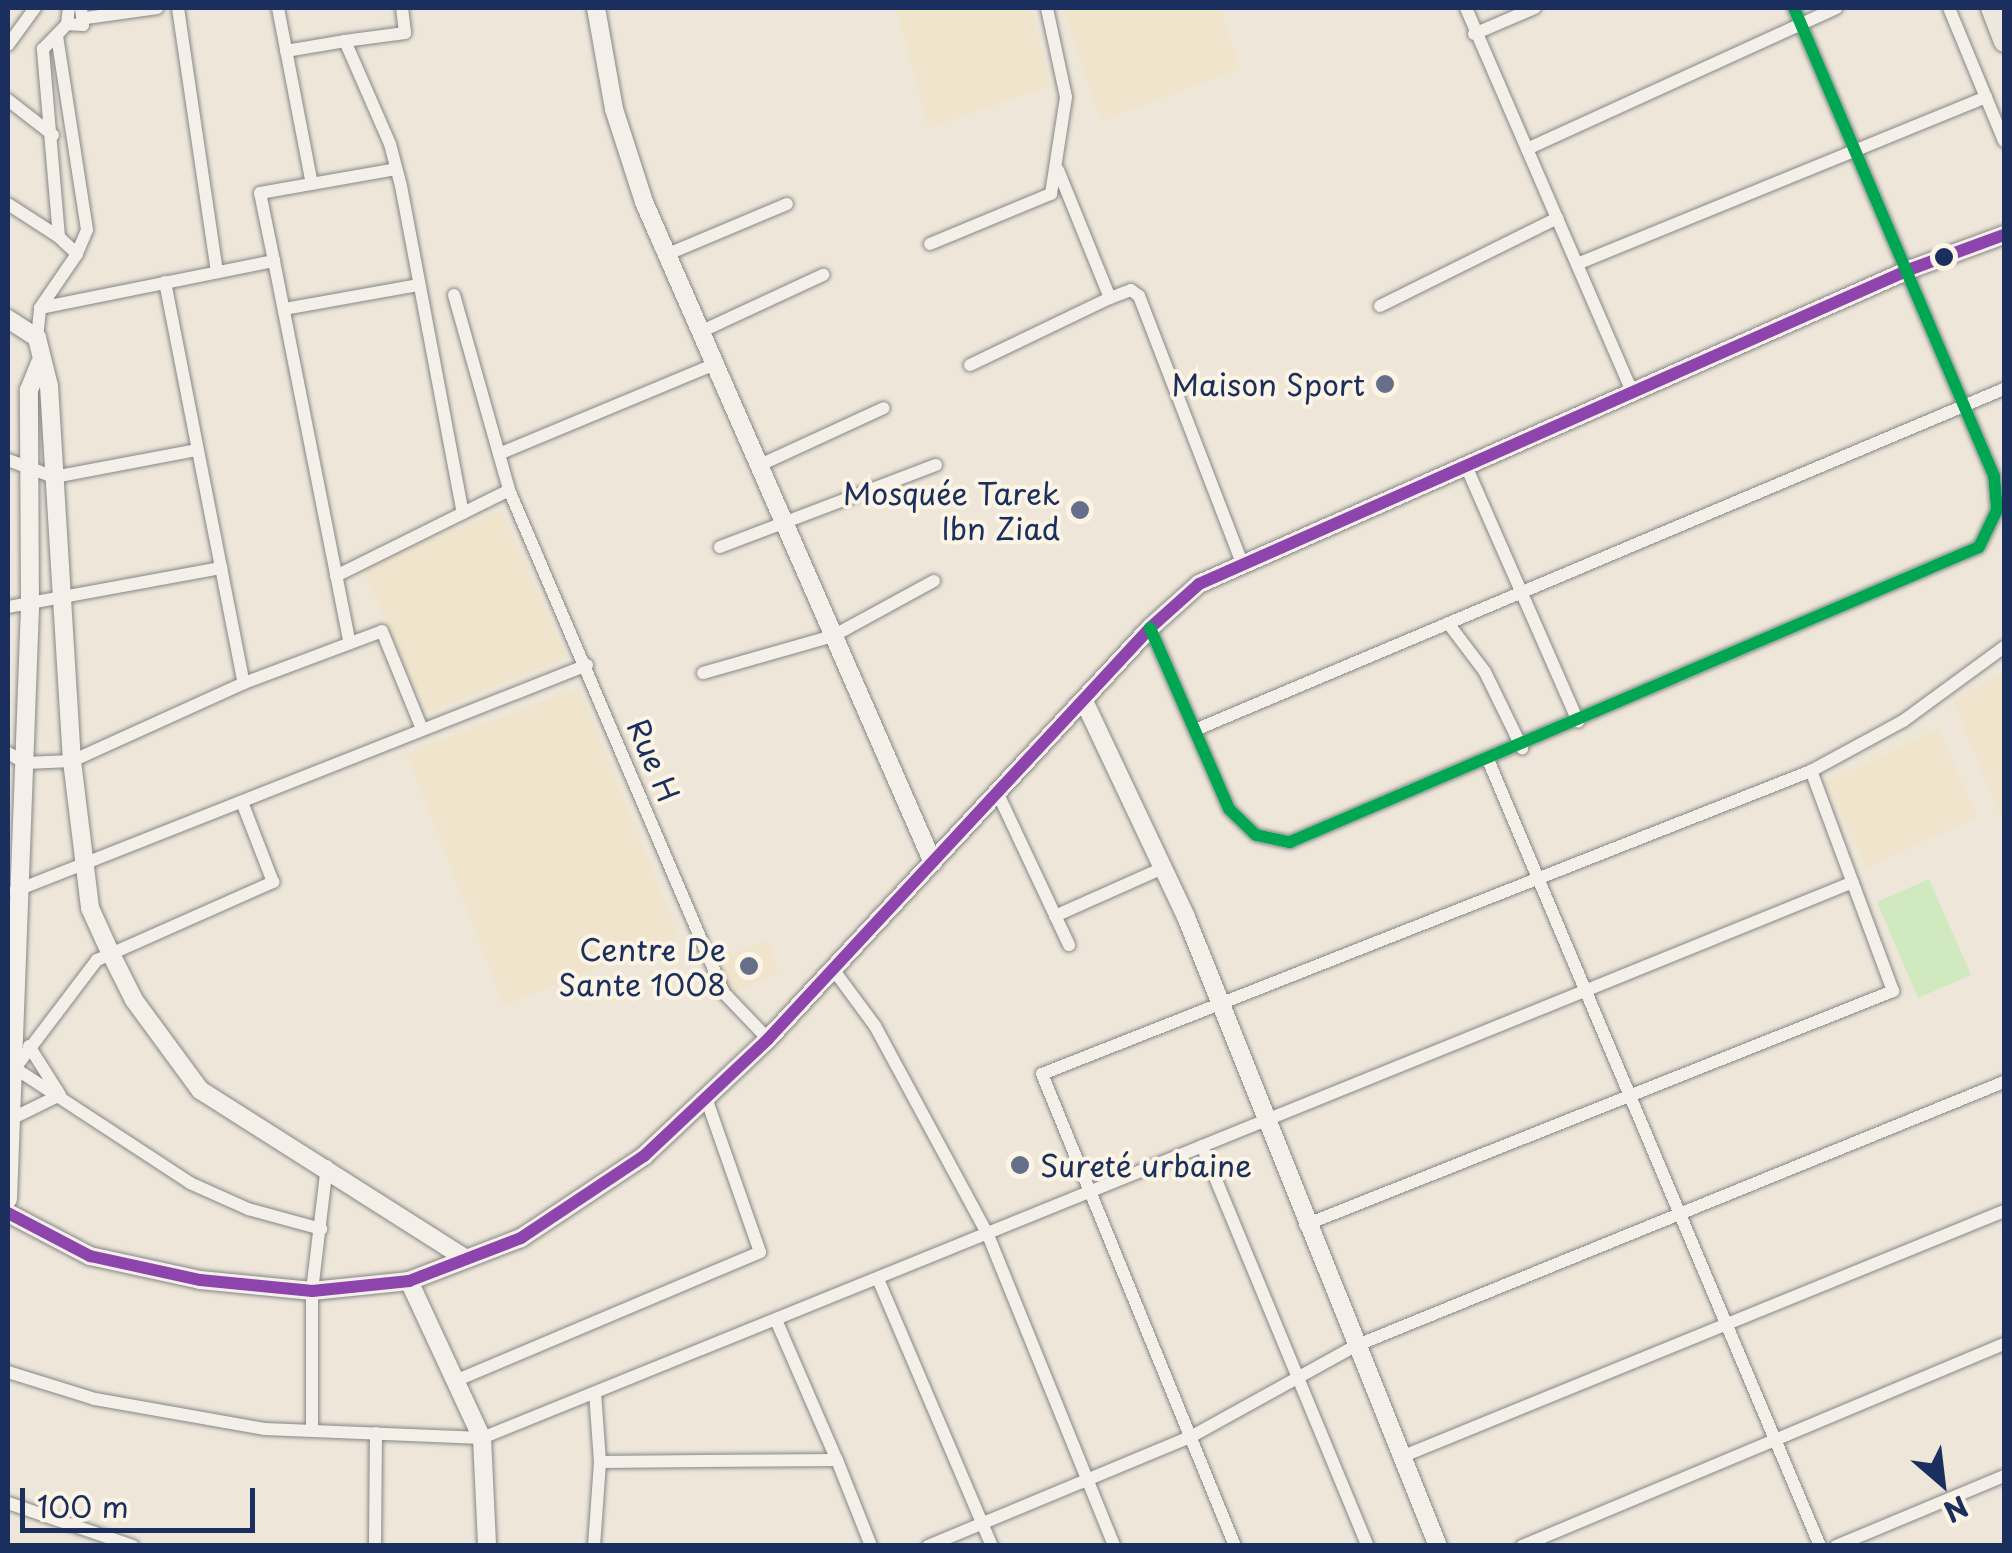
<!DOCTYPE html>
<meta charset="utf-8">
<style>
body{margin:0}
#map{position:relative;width:2012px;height:1553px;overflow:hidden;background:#eee7d9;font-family:"Playpen Sans",sans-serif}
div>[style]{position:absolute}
.built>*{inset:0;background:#f1e4cc}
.green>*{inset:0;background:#d1e9bf}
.roads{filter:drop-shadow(0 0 2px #868789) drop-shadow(0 0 2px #868789)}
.street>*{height:12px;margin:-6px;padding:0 6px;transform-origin:6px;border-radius:6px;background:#f4f0e9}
.secondary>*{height:18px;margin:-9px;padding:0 9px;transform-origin:9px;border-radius:9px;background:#f4f0e9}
.primary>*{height:20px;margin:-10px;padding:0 10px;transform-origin:10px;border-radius:10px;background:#ede7dc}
.bus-1>*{height:12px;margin:-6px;padding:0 6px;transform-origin:6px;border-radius:6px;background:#8e44ad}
.bus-2>*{height:12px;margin:-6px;padding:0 6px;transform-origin:6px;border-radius:6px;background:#00a651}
.dots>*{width:28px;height:28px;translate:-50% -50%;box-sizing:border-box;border:5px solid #fcf5e5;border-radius:50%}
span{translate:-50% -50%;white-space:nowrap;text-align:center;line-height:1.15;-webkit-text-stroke:8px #fcf5e5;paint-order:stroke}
.poi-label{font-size:30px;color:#1b2f5e}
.right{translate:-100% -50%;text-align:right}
.left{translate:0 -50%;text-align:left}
.street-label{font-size:30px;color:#1b2f5e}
.frame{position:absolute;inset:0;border:10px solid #1b2f5e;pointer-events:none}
.north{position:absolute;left:1892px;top:1433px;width:100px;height:100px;-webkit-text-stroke:8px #fcf5e5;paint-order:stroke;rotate:152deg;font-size:28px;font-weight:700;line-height:40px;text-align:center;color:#1b2f5e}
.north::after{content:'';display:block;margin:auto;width:35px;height:45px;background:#1b2f5e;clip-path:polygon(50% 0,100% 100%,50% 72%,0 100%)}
.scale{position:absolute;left:20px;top:1488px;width:235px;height:45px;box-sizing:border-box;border:5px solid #1b2f5e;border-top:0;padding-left:12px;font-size:30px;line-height:35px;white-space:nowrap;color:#1b2f5e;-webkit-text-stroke:8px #fcf5e5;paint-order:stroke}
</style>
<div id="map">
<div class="built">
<div style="clip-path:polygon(896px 8px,1031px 8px,1051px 86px,928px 128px)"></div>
<div style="clip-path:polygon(1063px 8px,1220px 8px,1241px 69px,1101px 121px)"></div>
<div style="clip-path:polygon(501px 511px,567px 658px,427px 713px,362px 568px)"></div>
<div style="clip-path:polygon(2004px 671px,2004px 826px,1953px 700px)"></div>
<div style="clip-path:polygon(579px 688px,679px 936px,504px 1006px,406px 753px)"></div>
<div style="clip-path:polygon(1938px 728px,1978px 817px,1866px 868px,1826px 782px)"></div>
<div style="clip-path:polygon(767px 940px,780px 972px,732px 993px,719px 960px)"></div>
</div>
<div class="green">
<div style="clip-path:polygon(1929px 879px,1971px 975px,1918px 998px,1877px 902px)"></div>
</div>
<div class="roads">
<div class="street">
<div style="left:178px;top:8px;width:267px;rotate:81.6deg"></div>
<div style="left:278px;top:8px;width:179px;rotate:79.1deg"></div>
<div style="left:402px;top:8px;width:25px;rotate:83deg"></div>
<div style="left:405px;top:33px;width:61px;rotate:172.4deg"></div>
<div style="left:345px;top:41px;width:112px;rotate:66.4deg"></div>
<div style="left:390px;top:144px;width:43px;rotate:75.3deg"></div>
<div style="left:401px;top:186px;width:333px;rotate:79.3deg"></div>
<div style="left:1466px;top:8px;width:420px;rotate:66.6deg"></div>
<div style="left:1949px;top:8px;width:144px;rotate:67.5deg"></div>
<div style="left:86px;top:18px;width:72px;rotate:-8deg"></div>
<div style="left:67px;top:24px;width:16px;rotate:4deg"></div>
<div style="left:83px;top:25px;width:17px;rotate:-97deg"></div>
<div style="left:1474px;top:34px;width:66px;rotate:-23.1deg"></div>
<div style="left:57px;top:36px;width:196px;rotate:81.2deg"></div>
<div style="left:87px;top:230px;width:26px;rotate:113deg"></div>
<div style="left:77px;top:254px;width:25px;rotate:-137deg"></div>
<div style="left:59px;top:237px;width:189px;rotate:-94.9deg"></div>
<div style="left:43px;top:49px;width:35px;rotate:-46deg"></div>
<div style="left:67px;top:24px;width:16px;rotate:-83deg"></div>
<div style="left:8px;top:45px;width:46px;rotate:-53.9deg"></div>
<div style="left:286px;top:51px;width:60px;rotate:-9.6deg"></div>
<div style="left:8px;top:100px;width:57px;rotate:37.9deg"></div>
<div style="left:1527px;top:149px;width:340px;rotate:-24.5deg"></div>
<div style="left:8px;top:204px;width:61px;rotate:32.9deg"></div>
<div style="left:930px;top:244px;width:131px;rotate:-22.5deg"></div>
<div style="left:1051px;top:194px;width:98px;rotate:-81.2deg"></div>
<div style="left:1066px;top:97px;width:91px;rotate:-102.1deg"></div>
<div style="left:668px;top:254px;width:129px;rotate:-22.8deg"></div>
<div style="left:274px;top:261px;width:69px;rotate:-101.6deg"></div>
<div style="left:260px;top:193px;width:138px;rotate:-10deg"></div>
<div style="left:1577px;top:264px;width:442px;rotate:-22.2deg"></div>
<div style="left:165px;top:282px;width:409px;rotate:78.9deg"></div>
<div style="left:454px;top:295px;width:203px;rotate:74.2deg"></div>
<div style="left:509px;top:490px;width:547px;rotate:66.86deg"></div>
<div style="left:724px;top:993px;width:64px;rotate:46.3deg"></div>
<div style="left:1110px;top:298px;width:22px;rotate:-21deg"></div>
<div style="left:1131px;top:290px;width:10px;rotate:37deg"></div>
<div style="left:1139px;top:296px;width:283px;rotate:68.9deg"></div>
<div style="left:1380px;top:306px;width:198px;rotate:-26.4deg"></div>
<div style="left:40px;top:308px;width:239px;rotate:-11.4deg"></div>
<div style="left:274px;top:261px;width:387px;rotate:78.8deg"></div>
<div style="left:284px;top:309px;width:137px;rotate:-10.1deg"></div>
<div style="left:700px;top:332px;width:136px;rotate:-24.9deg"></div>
<div style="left:37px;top:338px;width:30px;rotate:-84deg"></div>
<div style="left:40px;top:308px;width:65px;rotate:-55.6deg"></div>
<div style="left:970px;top:365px;width:155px;rotate:-25.6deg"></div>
<div style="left:1110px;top:298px;width:138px;rotate:-112.1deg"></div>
<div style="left:499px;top:454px;width:234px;rotate:-22.6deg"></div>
<div style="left:8px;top:460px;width:49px;rotate:20.3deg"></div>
<div style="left:54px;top:477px;width:146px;rotate:-10.7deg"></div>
<div style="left:760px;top:465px;width:136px;rotate:-24.7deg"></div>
<div style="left:1466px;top:466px;width:279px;rotate:66.3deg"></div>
<div style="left:720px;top:547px;width:231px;rotate:-20.8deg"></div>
<div style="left:336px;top:576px;width:193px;rotate:-26.4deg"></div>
<div style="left:8px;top:607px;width:217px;rotate:-10.4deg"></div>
<div style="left:1448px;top:623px;width:61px;rotate:52.9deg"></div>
<div style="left:1485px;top:672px;width:85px;rotate:64deg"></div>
<div style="left:1150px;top:628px;width:197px;rotate:66.4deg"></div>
<div style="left:1229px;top:809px;width:37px;rotate:44deg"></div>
<div style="left:1256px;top:835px;width:35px;rotate:12deg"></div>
<div style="left:1290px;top:842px;width:749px;rotate:-23.18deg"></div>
<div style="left:1979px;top:547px;width:41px;rotate:-64.1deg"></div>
<div style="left:1997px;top:510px;width:34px;rotate:-95deg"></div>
<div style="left:1994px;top:476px;width:509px;rotate:-113.14deg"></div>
<div style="left:703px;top:673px;width:135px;rotate:-15.9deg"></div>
<div style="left:833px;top:636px;width:115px;rotate:-28.6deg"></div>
<div style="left:1195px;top:730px;width:878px;rotate:-22.86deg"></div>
<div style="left:8px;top:753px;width:20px;rotate:30deg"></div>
<div style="left:25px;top:763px;width:47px;rotate:-2.4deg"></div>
<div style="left:72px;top:761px;width:189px;rotate:-24.4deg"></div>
<div style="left:244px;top:683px;width:147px;rotate:-20.6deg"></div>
<div style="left:382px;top:631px;width:106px;rotate:67.8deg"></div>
<div style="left:1489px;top:762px;width:851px;rotate:67.11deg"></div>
<div style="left:998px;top:794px;width:167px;rotate:64.8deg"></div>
<div style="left:15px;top:891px;width:615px;rotate:-21.56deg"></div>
<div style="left:1055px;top:916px;width:118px;rotate:-24deg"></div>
<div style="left:833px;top:969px;width:71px;rotate:53.6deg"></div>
<div style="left:875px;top:1026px;width:238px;rotate:61.6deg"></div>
<div style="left:988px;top:1235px;width:336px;rotate:67.9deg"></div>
<div style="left:10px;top:1065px;width:215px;rotate:33.2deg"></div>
<div style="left:190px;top:1183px;width:64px;rotate:24.1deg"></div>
<div style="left:248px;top:1209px;width:76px;rotate:15.3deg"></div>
<div style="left:15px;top:1068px;width:136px;rotate:-52.8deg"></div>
<div style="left:97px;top:960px;width:193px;rotate:-23.9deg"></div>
<div style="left:273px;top:882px;width:86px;rotate:-111.2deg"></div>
<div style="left:13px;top:1118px;width:52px;rotate:-26.1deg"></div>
<div style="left:60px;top:1095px;width:58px;rotate:-122.3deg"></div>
<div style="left:1202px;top:1146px;width:433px;rotate:67.5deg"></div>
<div style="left:1305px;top:1225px;width:633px;rotate:-21.7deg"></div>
<div style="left:1893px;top:991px;width:235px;rotate:-110.4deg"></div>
<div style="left:878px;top:1279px;width:290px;rotate:66.9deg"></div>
<div style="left:776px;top:1320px;width:153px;rotate:66.5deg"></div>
<div style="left:8px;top:1372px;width:91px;rotate:17.2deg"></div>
<div style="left:95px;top:1399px;width:173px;rotate:10deg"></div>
<div style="left:265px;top:1429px;width:217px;rotate:2.4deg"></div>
<div style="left:482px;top:1438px;width:1479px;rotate:-22.07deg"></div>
<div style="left:455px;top:1381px;width:331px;rotate:-22.9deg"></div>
<div style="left:760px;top:1252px;width:163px;rotate:-109.3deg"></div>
<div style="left:312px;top:1430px;width:139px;rotate:-90deg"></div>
<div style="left:312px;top:1291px;width:126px;rotate:-83.2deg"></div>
<div style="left:1401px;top:1457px;width:651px;rotate:-22.19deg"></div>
<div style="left:600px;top:1462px;width:237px;rotate:-0.5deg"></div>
<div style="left:837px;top:1460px;width:92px;rotate:68.4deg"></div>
<div style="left:8px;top:1503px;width:132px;rotate:19deg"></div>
<div style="left:375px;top:1546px;width:113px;rotate:-89.5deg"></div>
<div style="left:594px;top:1546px;width:84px;rotate:-85.9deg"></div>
<div style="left:600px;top:1462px;width:69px;rotate:-94.1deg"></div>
<div style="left:928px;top:1546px;width:286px;rotate:-22.6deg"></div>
<div style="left:1192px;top:1436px;width:186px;rotate:-28.9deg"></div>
<div style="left:1355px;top:1346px;width:701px;rotate:-22.14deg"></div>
<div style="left:1235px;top:1546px;width:510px;rotate:-112.24deg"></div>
<div style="left:1042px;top:1074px;width:827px;rotate:-21.51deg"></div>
<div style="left:1811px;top:771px;width:105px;rotate:-28.5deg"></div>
<div style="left:1903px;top:721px;width:125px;rotate:-36.2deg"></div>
<div style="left:1522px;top:1546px;width:523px;rotate:-22.74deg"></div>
<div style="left:1836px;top:1546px;width:182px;rotate:-22.6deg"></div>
</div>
<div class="secondary">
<div style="left:596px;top:8px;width:103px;rotate:79.9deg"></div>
<div style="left:614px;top:109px;width:98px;rotate:72.1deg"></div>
<div style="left:644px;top:202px;width:721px;rotate:66.38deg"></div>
<div style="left:8px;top:319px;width:35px;rotate:33deg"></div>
<div style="left:37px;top:338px;width:49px;rotate:76deg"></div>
<div style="left:49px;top:386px;width:376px;rotate:86.5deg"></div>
<div style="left:72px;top:761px;width:148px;rotate:83deg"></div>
<div style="left:90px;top:908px;width:48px;rotate:65.6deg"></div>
<div style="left:110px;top:952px;width:54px;rotate:63.4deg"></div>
<div style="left:134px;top:1000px;width:112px;rotate:53.7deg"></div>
<div style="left:200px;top:1090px;width:315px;rotate:32.4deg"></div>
<div style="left:1084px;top:701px;width:239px;rotate:64.7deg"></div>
<div style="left:1186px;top:917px;width:678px;rotate:68.17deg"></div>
<div style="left:8px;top:1199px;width:591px;rotate:-87.87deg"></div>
<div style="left:30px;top:608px;width:218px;rotate:-90.3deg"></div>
<div style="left:29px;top:390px;width:29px;rotate:-68deg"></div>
<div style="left:8px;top:1213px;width:93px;rotate:27.7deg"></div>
<div style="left:90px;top:1256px;width:113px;rotate:12.3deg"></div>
<div style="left:200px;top:1280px;width:113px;rotate:5.6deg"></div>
<div style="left:312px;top:1291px;width:98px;rotate:-5.9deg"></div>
<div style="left:409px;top:1281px;width:120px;rotate:-21deg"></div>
<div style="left:521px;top:1238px;width:148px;rotate:-33.7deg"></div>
<div style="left:644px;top:1156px;width:170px;rotate:-43.3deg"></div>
<div style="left:768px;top:1039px;width:561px;rotate:-47.09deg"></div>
<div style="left:1150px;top:628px;width:66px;rotate:-41.9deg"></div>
<div style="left:1199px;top:584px;width:779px;rotate:-23.87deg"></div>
<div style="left:1911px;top:269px;width:99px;rotate:-20.1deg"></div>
<div style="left:409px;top:1281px;width:173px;rotate:65.1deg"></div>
<div style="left:482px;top:1438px;width:108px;rotate:87.3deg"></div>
</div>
<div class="primary">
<div style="left:1991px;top:8px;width:36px;rotate:69deg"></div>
</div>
</div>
<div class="bus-1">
<div style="left:8px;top:1213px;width:93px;rotate:27.7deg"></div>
<div style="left:90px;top:1256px;width:113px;rotate:12.3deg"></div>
<div style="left:200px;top:1280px;width:113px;rotate:5.6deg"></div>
<div style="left:312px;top:1291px;width:98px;rotate:-5.9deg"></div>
<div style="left:409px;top:1281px;width:120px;rotate:-21deg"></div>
<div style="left:521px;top:1238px;width:148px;rotate:-33.7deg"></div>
<div style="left:644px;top:1156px;width:170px;rotate:-43.3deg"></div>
<div style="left:768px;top:1039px;width:561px;rotate:-47.09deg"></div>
<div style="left:1150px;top:628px;width:66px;rotate:-41.9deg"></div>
<div style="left:1199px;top:584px;width:779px;rotate:-23.87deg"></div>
<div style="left:1911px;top:269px;width:99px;rotate:-20.1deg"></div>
</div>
<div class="bus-2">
<div style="left:1150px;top:628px;width:197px;rotate:66.4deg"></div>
<div style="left:1229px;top:809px;width:37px;rotate:44deg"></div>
<div style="left:1256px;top:835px;width:35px;rotate:12deg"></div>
<div style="left:1290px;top:842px;width:749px;rotate:-23.18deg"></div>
<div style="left:1979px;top:547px;width:41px;rotate:-64.1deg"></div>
<div style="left:1997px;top:510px;width:34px;rotate:-95deg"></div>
<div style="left:1994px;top:476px;width:509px;rotate:-113.14deg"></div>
</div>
<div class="dots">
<div style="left:1944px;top:257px;background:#1b2f5e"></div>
<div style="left:1385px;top:384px;background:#656f89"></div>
<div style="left:1080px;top:510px;background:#656f89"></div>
<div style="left:749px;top:966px;background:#656f89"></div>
<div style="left:1020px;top:1165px;background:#656f89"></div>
</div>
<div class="poi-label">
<span class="right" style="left:1365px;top:384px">Maison Sport</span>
<span class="right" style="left:1060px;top:510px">Mosquée Tarek<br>Ibn Ziad</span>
<span class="right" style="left:726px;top:966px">Centre De<br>Sante 1008</span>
<span class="left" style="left:1040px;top:1165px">Sureté urbaine</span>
</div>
<div class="street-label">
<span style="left:654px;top:760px;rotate:67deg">Rue H</span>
</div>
<div class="frame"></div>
<div class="north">N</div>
<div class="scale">100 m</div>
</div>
